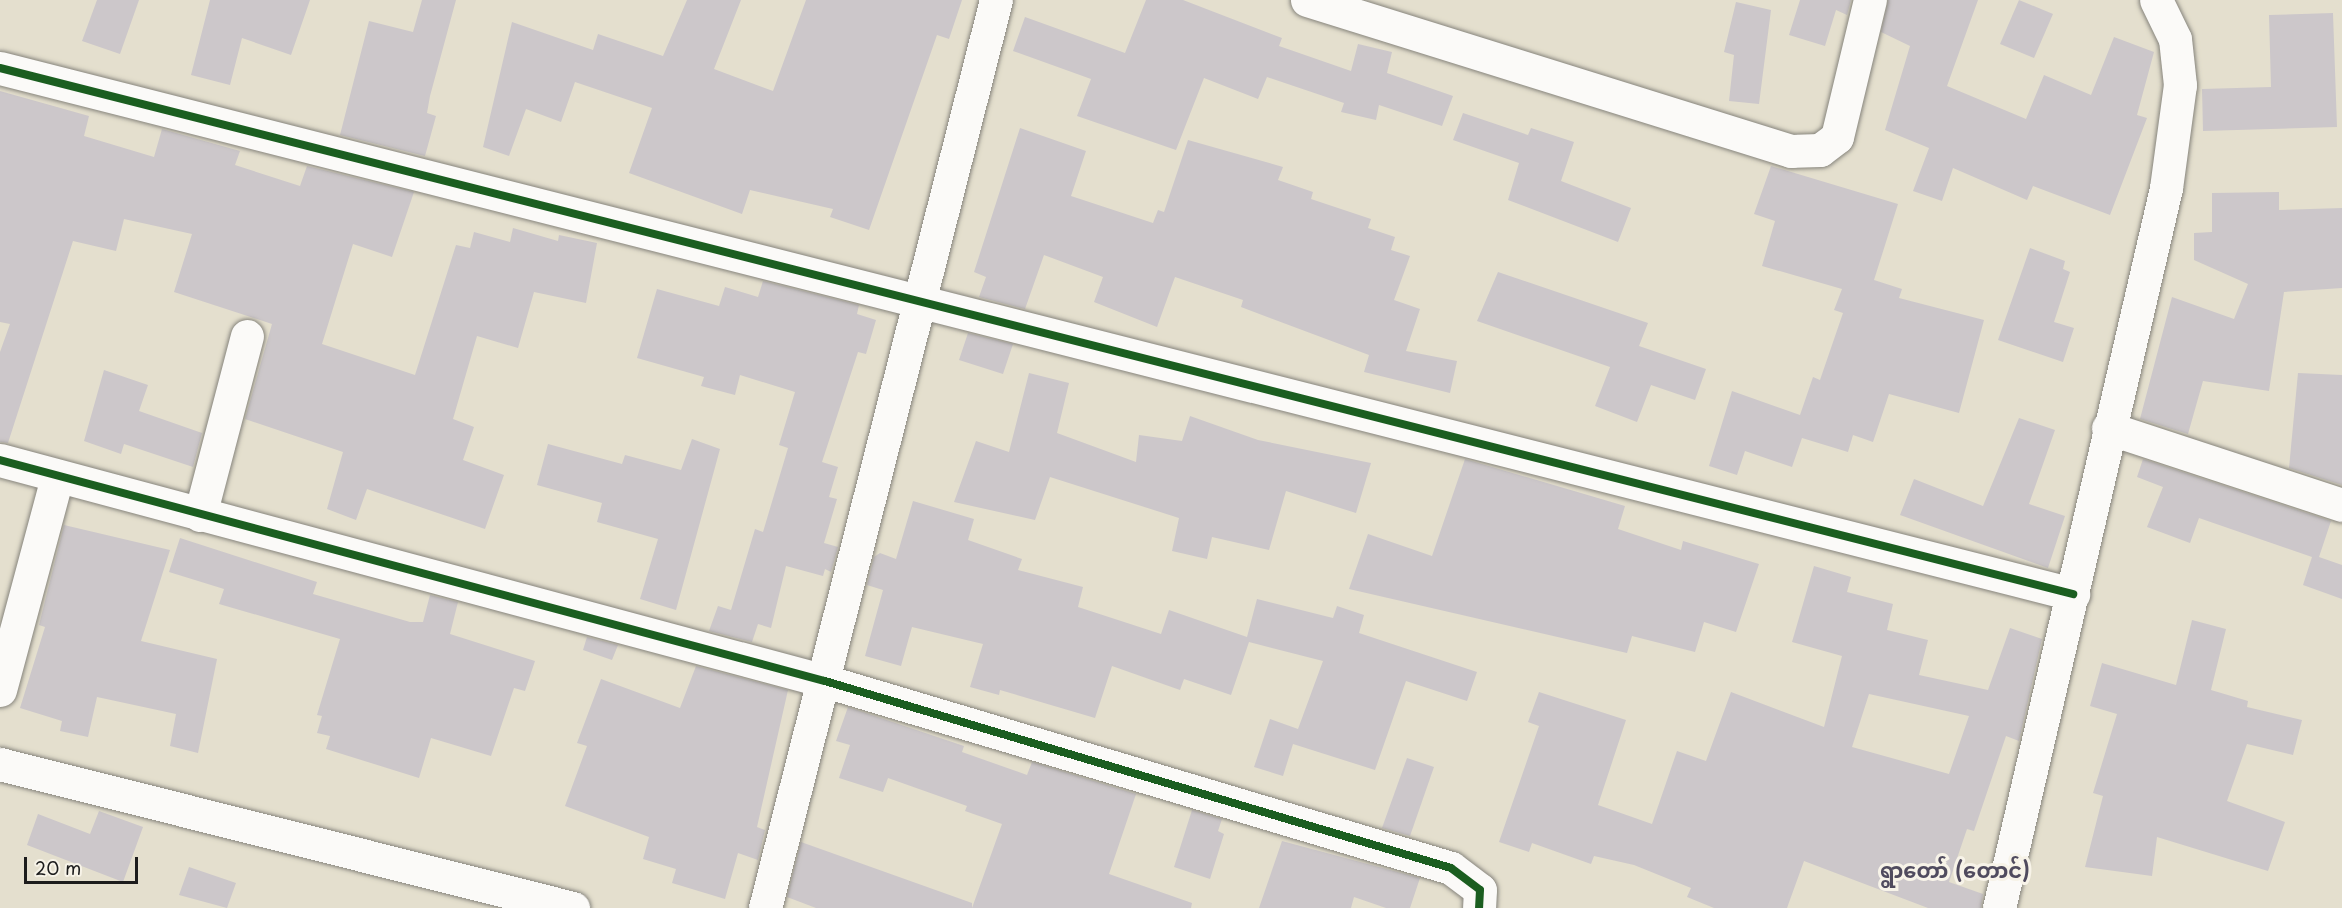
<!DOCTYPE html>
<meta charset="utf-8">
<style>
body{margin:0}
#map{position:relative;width:2342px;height:908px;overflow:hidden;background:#e4dfce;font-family:"Playpen Sans","Noto Sans Myanmar",sans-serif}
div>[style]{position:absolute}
.building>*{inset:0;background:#ccc7ca}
.roads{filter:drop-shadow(0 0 2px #86847c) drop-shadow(0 0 2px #86847c)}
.street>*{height:33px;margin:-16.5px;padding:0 16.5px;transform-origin:16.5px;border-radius:16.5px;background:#fbfaf8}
.cycleway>*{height:8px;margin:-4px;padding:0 4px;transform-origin:4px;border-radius:4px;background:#1b5e20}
span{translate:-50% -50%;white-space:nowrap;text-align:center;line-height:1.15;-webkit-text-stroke:6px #f7f3e8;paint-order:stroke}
.quarter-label{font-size:21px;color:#504b5e;font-weight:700}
.scale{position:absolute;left:24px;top:857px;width:114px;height:27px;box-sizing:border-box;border:3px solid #1c1c1c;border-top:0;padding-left:8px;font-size:18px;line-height:21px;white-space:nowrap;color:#1c1c1c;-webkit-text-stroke:4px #f7f3e8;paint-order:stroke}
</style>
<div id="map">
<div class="building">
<div style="clip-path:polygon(97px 0,139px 0,120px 54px,82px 41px)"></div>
<div style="clip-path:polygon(210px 0,310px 0,291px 55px,242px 38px,230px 85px,191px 75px)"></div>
<div style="clip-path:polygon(422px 0,456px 0,430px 96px,427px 113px,436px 116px,425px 156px,340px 135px,369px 21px,413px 32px)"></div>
<div style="clip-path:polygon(687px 0,741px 0,714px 69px,773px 91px,806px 0,962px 0,949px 39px,937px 35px,869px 230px,830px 217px,833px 209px,750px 190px,742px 214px,629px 173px,652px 108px,575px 82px,561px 122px,526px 109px,509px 156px,483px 147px,512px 22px,593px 50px,598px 34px,663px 56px)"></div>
<div style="clip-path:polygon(1146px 0,1183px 0,1282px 38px,1279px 46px,1351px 71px,1358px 44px,1392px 52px,1387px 73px,1453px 96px,1442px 126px,1379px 105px,1376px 120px,1341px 112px,1344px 103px,1267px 77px,1258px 99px,1204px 78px,1176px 150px,1077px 116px,1091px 79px,1013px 51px,1025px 17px,1125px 53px)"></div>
<div style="clip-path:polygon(1800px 0,1851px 0,1847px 15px,1836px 10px,1825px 46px,1789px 35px)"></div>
<div style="clip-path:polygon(1888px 0,1978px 0,1947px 86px,2026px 119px,2044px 75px,2091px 95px,2114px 37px,2154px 52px,2137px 115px,2147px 118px,2110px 215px,2033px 186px,2027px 200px,1953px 168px,1942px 201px,1913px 191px,1929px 148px,1885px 130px,1910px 46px,1881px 32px)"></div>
<div style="clip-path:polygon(2019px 0,2053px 14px,2034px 58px,2000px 44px)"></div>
<div style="clip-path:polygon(1736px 2px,1771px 10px,1759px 104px,1729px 101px,1734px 55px,1724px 52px)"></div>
<div style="clip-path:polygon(2333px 13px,2337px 127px,2203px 131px,2202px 89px,2271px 87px,2269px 15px)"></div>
<div style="clip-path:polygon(0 91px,89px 116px,84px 136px,154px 157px,162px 129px,240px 151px,235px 165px,300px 186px,307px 166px,414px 192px,392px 257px,353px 244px,322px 344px,415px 375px,456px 245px,470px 248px,474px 232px,510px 242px,513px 228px,558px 241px,559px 235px,597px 243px,586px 303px,534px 292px,518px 348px,477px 336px,453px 419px,474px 427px,463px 460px,504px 475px,485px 529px,367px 489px,356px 520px,327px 509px,343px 452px,245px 419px,272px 324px,174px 292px,192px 234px,124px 219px,116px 251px,73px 241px,8px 443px,0 442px,0 352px,10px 324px,0 322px)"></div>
<div style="clip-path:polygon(1463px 113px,1528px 135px,1531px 128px,1574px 142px,1561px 181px,1631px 208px,1618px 242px,1508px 200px,1519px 163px,1453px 140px)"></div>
<div style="clip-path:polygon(1020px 128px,1086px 151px,1071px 196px,1153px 223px,1158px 210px,1164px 212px,1188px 140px,1283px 167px,1278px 180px,1313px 192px,1311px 199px,1371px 219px,1368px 228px,1395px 237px,1391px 250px,1410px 256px,1394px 300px,1420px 309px,1406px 351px,1457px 361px,1450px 393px,1364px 372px,1369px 355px,1241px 307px,1243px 300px,1175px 277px,1157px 327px,1094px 302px,1103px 277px,1044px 255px,1025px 309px,979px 297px,986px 277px,974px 272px)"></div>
<div style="clip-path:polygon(1771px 166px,1898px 204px,1874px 280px,1902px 289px,1899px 298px,1984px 320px,1959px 413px,1889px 394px,1873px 442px,1853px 435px,1848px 452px,1802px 438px,1792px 467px,1745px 451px,1737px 475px,1709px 466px,1732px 391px,1800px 415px,1813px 377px,1820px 380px,1843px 313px,1834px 310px,1842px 289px,1762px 266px,1775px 221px,1754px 214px)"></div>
<div style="clip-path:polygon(2279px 192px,2279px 210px,2342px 208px,2342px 288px,2284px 292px,2269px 391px,2203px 381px,2188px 434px,2140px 419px,2172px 297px,2234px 319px,2248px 284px,2194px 260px,2194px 233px,2212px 232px,2212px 193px)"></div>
<div style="clip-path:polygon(2030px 248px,2065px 261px,2063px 269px,2070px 272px,2054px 322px,2074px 328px,2063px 362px,1998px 340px)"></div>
<div style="clip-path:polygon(1498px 272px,1648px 323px,1639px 346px,1706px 369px,1695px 400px,1651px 385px,1637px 422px,1595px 406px,1610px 367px,1477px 321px)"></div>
<div style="clip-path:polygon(763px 281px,859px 305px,857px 314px,876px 320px,866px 354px,858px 352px,822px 462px,838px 467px,829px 497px,837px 499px,824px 543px,838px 547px,831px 572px,825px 569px,823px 576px,786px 566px,771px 628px,758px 624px,752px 642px,709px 631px,718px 606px,731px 610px,755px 529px,763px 532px,788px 448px,779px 445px,795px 392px,740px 375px,735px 395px,701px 386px,704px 377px,637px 358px,657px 289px,719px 306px,725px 287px,758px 297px)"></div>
<div style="clip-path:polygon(968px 333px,1013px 344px,1003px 374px,959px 360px)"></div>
<div style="clip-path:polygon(104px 370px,148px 385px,139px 411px,202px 433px,193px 467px,124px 444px,121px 454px,84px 441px)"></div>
<div style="clip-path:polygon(1029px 373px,1069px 383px,1057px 433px,1136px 462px,1139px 435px,1182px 441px,1190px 416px,1258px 440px,1371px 463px,1356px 513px,1286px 491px,1269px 550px,1212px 537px,1207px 559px,1172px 551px,1179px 518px,1050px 477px,1035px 520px,954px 502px,976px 441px,1009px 452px)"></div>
<div style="clip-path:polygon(2298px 373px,2342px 375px,2342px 485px,2289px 468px)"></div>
<div style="clip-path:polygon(2019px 418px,2055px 430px,2029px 504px,2065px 516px,2048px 568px,1900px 515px,1914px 479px,1983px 506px)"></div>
<div style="clip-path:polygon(692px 439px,720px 449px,676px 610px,640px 599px,658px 539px,597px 522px,602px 503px,537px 485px,548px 444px,622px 464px,625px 455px,681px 470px)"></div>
<div style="clip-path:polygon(1465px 459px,1625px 506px,1618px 529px,1681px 550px,1683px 541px,1759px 564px,1736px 632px,1704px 622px,1695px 652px,1632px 636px,1627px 653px,1349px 589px,1368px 534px,1432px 556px)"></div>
<div style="clip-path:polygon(2143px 459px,2331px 521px,2319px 557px,2342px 565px,2342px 599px,2303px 585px,2312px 557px,2199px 518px,2190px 543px,2147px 527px,2163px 487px,2137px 477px)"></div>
<div style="clip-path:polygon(913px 501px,974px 519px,968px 540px,1022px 559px,1018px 570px,1083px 587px,1078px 607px,1161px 634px,1169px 610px,1247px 637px,1257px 599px,1333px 618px,1337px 606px,1364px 615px,1359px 633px,1477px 672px,1467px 701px,1406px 681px,1375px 770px,1293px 744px,1283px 776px,1254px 767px,1270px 719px,1298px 729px,1323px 661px,1249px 642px,1231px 695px,1184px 679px,1180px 690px,1112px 666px,1095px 718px,1000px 690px,999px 695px,970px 687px,983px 644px,912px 627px,901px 666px,865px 656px,883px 590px,867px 585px,874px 557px,880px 553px,896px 559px)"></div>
<div style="clip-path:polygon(64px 525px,170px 550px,141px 641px,217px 659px,198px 753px,170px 746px,176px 714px,97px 697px,88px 737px,60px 731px,62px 721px,20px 708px,45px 627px,39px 625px)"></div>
<div style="clip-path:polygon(180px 538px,317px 582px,313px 594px,410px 622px,423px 622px,430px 595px,458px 602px,450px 634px,535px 661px,525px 691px,514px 688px,491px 756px,431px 738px,419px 778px,326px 749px,330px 736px,317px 733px,322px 716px,317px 715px,340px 639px,219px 604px,224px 589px,169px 572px)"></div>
<div style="clip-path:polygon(evenodd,1814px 566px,1851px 577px,1847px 592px,1893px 604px,1887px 630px,1928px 640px,1919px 675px,1988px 690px,2010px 628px,2042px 639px,2019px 741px,2006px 736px,1974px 831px,1967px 829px,1949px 882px,1983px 894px,1981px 908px,1928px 908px,1804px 861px,1787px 908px,1714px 908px,1687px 897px,1691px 888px,1634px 865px,1594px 856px,1591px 864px,1532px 843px,1529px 852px,1499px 842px,1539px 726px,1528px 722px,1539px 692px,1626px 720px,1598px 805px,1652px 824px,1677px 751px,1706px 761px,1731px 692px,1824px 727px,1842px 656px,1792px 642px,1814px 566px,1869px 694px,1969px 716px,1949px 774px,1852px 747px,1869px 694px)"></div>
<div style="clip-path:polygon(2192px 620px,2226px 629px,2211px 690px,2248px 701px,2247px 707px,2302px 720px,2293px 755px,2247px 744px,2227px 801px,2285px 822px,2268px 871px,2157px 837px,2152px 876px,2085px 867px,2103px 796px,2093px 793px,2117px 714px,2090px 706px,2102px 663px,2176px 685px)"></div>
<div style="clip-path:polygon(587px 637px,618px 645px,612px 660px,583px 650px)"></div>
<div style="clip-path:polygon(696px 666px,788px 690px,757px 827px,765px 830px,758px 860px,738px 853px,725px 899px,672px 883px,676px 869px,643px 859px,649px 837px,565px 806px,587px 746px,577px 743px,601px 679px,680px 708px)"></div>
<div style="clip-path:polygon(848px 707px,964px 746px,962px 752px,1027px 775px,1032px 762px,1136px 794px,1109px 874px,1192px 903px,1191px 908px,972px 908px,1002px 824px,965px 811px,967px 806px,888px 778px,883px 792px,839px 778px,850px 745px,836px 741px)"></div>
<div style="clip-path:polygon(1407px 758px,1434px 767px,1410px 836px,1382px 828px)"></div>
<div style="clip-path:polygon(1192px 810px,1222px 819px,1218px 831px,1224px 834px,1210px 879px,1174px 867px)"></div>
<div style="clip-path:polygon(99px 811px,143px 827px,123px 882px,27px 845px,38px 814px,90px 834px)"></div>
<div style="clip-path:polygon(1282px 841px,1420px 878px,1410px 908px,1386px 908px,1354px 897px,1351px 908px,1259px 908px)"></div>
<div style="clip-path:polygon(801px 842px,972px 903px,972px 908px,816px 908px,787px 897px)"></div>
<div style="clip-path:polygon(189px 867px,236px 883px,227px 908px,179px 895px)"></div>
</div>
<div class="roads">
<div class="street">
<div style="left:1307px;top:0;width:507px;rotate:17.33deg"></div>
<div style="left:1791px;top:151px;width:29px;rotate:-2deg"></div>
<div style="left:1820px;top:150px;width:21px;rotate:-37deg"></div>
<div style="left:1837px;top:137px;width:141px;rotate:-76.5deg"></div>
<div style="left:0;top:68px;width:2139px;rotate:14.24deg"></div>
<div style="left:2108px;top:428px;width:246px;rotate:18.2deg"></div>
<div style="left:0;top:460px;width:854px;rotate:15deg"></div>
<div style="left:825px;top:681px;width:653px;rotate:16.63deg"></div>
<div style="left:1451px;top:868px;width:36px;rotate:37deg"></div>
<div style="left:1480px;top:890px;width:18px;rotate:93deg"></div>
<div style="left:200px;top:515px;width:185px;rotate:-75.3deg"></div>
<div style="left:0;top:690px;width:220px;rotate:-75deg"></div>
<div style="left:0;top:764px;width:591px;rotate:14.11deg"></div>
<div style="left:765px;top:908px;width:937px;rotate:-75.73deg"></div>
<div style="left:1999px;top:908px;width:739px;rotate:-76.94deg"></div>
<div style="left:2166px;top:188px;width:104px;rotate:-82.3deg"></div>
<div style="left:2180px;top:85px;width:46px;rotate:-96.2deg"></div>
<div style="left:2175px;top:39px;width:43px;rotate:-116deg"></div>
</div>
</div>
<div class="cycleway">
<div style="left:0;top:68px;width:2139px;rotate:14.24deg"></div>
<div style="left:0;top:460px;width:854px;rotate:15deg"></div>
<div style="left:825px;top:681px;width:653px;rotate:16.63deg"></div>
<div style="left:1451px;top:868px;width:36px;rotate:37deg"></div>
<div style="left:1480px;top:890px;width:18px;rotate:93deg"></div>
</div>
<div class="quarter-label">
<span style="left:1955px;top:869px">ရွာတော် (တောင်)</span>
</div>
<div class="scale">20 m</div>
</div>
